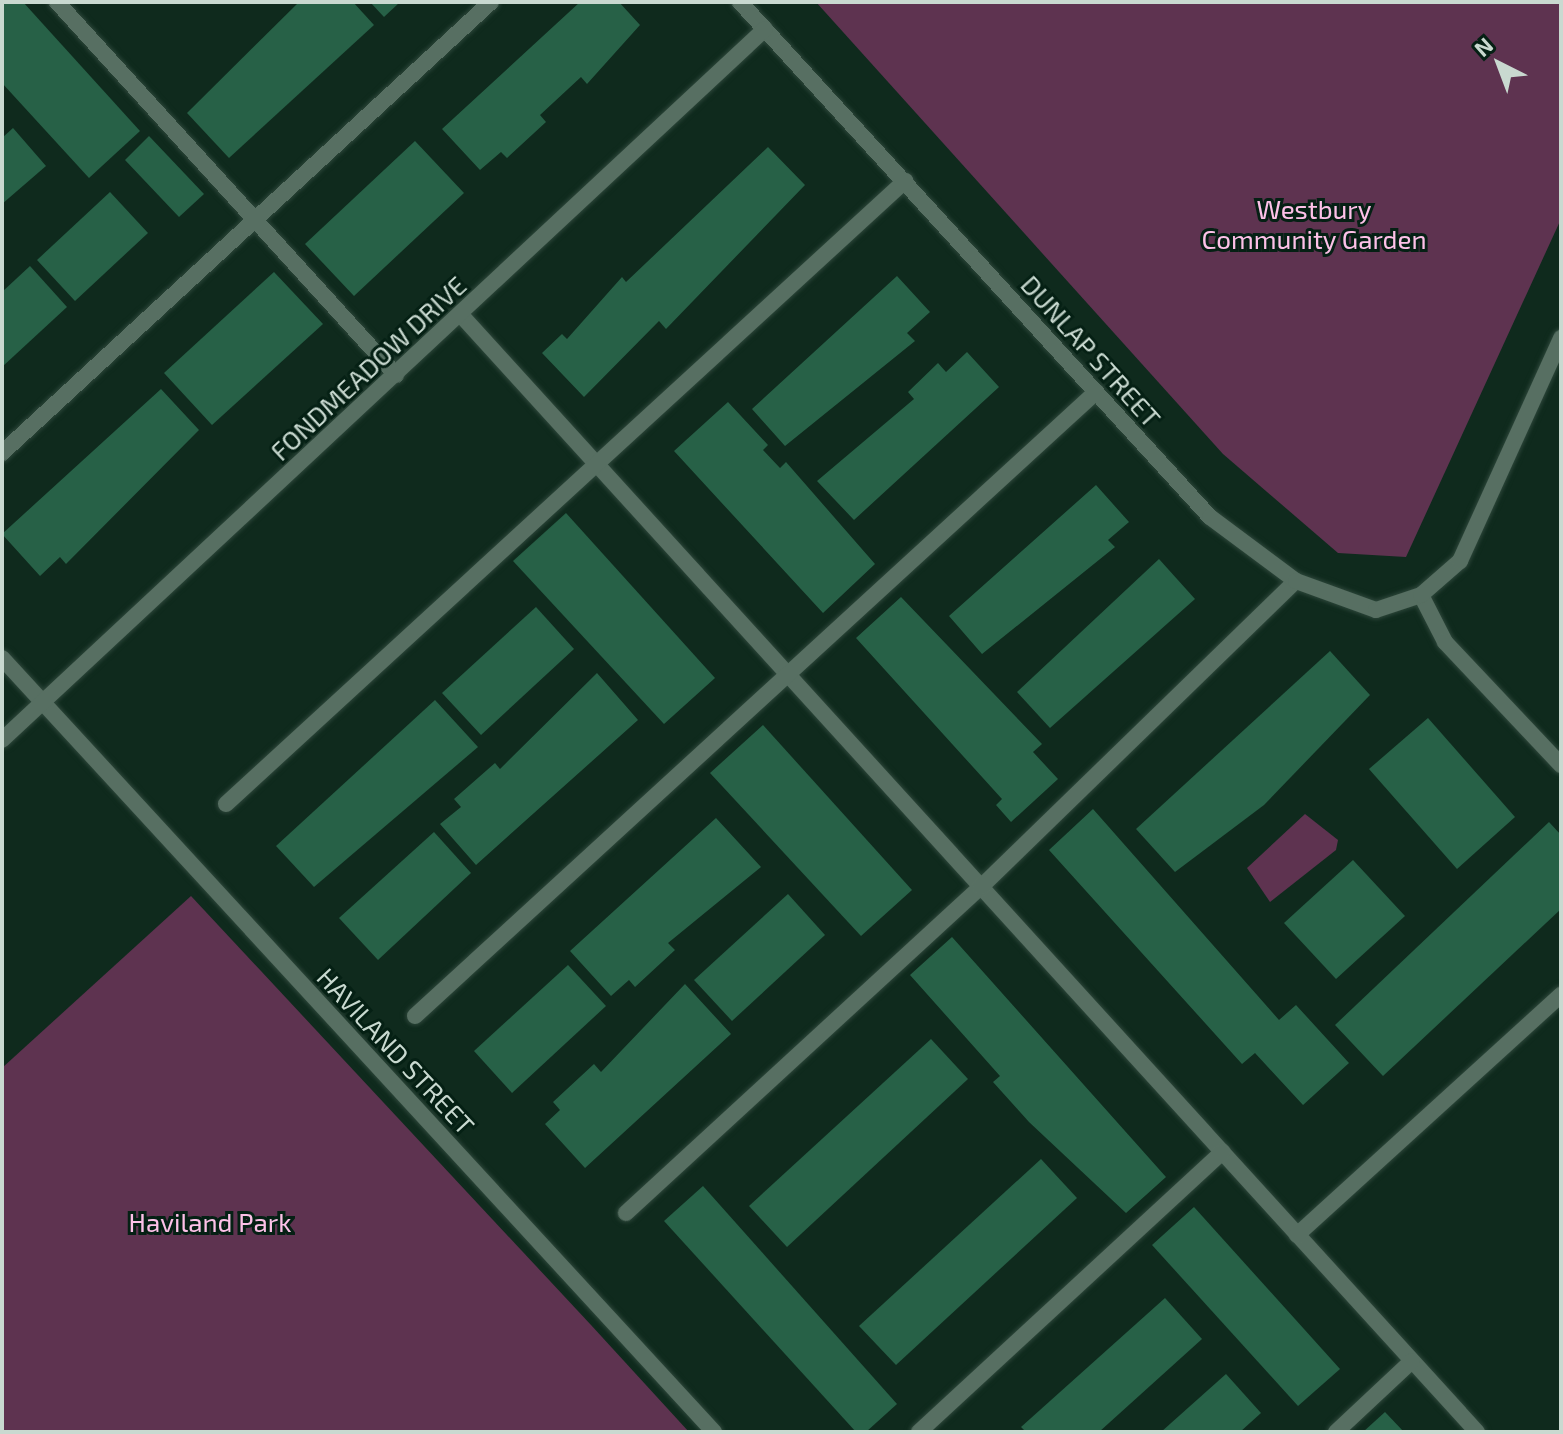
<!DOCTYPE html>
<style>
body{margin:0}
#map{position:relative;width:1563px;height:1434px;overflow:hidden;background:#0f2a1d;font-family:"Exo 2",sans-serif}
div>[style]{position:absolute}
.green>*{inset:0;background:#5e3350}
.building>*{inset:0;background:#276147}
.roads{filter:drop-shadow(0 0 2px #2d463a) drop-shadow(0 0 2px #2d463a)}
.service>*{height:16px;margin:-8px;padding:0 8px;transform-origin:8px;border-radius:8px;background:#576f62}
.minor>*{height:16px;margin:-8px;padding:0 8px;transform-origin:8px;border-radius:8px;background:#576f62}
span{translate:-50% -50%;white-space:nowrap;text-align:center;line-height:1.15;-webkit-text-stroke:6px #052014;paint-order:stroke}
.park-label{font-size:26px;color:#fdc1e8}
.street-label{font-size:26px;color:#c9d9d0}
.frame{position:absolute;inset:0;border:4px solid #c9d9d0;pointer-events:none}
.north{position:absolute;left:1459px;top:24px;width:80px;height:80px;-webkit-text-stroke:6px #052014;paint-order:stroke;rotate:318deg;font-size:22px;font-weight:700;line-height:32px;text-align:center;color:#c9d9d0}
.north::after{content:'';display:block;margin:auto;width:28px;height:36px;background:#c9d9d0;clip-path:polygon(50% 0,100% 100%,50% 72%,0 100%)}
</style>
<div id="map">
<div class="green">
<div style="clip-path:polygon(816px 2px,1561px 2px,1561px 219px,1406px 557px,1338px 553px,1223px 454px)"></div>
<div style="clip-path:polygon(1305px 814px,1338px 840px,1336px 850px,1270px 902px,1247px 868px)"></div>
<div style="clip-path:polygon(191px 896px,591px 1325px,689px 1432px,2px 1432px,2px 1068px)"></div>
</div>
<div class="building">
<div style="clip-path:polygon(2px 2px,23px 2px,140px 131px,89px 178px,2px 83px)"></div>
<div style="clip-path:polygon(299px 2px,353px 2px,374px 25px,229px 158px,187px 113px)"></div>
<div style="clip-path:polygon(370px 2px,400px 2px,384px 17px)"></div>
<div style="clip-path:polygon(580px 2px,619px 2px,640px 25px,587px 84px,581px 77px,540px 115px,546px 122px,507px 158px,501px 152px,480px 170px,442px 129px)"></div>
<div style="clip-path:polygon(13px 128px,46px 166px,2px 204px,2px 138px)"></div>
<div style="clip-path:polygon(149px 136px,204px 194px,179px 217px,125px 160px)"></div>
<div style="clip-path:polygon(415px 141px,464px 193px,354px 296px,305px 244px)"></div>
<div style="clip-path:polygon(768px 147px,805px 185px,666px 329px,659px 321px,584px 397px,542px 353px,562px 334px,567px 339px,622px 277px,626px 282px)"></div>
<div style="clip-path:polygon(110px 192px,148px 233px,75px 301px,37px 260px)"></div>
<div style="clip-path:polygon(30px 266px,67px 307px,2px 367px,2px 292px)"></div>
<div style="clip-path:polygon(274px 272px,323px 324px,212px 425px,164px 373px)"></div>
<div style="clip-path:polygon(897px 276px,930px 312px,907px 333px,915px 341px,785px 446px,752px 409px)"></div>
<div style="clip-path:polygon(967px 352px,999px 387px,854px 520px,817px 481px,914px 399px,908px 392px,938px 363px,946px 372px)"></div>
<div style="clip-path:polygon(161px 389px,199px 430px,66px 564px,60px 557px,40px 576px,2px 534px)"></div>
<div style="clip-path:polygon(728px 402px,768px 445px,763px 450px,780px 468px,786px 462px,875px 564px,823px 613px,674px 451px)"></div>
<div style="clip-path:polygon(1096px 485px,1129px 522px,1108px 540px,1115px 547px,982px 654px,949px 616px)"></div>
<div style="clip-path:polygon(566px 513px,715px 678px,664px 724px,513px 561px)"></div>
<div style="clip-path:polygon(1159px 559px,1195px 599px,1050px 728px,1017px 692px)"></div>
<div style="clip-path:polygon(901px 597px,1042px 744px,1033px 752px,1058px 779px,1011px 822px,996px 805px,1002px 799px,856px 638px)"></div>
<div style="clip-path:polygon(536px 607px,574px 649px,481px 735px,442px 693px)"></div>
<div style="clip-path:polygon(1330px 651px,1370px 695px,1264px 805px,1175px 872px,1136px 829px)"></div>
<div style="clip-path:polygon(597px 673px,638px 720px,476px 865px,440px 824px,461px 807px,454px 799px,495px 763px,500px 769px)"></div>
<div style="clip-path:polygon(435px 700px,478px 747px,314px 887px,276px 846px)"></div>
<div style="clip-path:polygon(1428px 718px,1515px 817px,1457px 869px,1369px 769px)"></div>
<div style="clip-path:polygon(763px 725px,912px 890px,861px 936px,710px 773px)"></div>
<div style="clip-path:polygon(1093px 809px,1279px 1020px,1296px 1005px,1349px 1063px,1303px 1105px,1255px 1053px,1242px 1064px,1049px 850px)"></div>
<div style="clip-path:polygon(716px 818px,761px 867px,668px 943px,675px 950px,635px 987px,629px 980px,611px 996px,570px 951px)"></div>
<div style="clip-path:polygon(1549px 822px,1561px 835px,1561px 909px,1383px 1076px,1335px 1025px)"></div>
<div style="clip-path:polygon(434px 832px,471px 873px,378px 960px,339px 918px)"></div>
<div style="clip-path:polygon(1353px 860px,1405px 916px,1336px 979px,1284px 923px)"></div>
<div style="clip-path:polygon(788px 894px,825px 935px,732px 1021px,694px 980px)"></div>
<div style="clip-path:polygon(952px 937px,1166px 1177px,1126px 1213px,1029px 1122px,993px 1082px,1000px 1076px,910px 975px)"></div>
<div style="clip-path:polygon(568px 965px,606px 1006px,512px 1093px,474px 1051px)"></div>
<div style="clip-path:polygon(685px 984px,731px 1034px,585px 1168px,545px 1124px,560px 1110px,553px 1102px,594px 1064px,601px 1072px)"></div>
<div style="clip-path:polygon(931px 1039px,968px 1079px,787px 1247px,749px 1206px)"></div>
<div style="clip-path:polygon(1041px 1159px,1077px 1198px,896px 1365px,859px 1326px)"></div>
<div style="clip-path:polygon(703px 1186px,897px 1404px,866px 1432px,856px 1432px,664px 1221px)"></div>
<div style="clip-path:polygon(1194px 1207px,1340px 1369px,1298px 1406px,1152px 1245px)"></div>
<div style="clip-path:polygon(1165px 1298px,1202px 1339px,1099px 1432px,1026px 1432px,1021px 1427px)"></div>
<div style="clip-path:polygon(1226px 1374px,1261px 1413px,1240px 1432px,1161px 1432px)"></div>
<div style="clip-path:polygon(1385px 1412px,1404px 1432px,1363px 1432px)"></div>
</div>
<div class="roads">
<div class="service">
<div style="left:57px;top:2px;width:504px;rotate:47.73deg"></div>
<div style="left:461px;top:315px;width:1510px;rotate:47.71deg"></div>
<div style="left:2px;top:453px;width:665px;rotate:-42.69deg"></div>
<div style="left:1421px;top:595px;width:53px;rotate:62.9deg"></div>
<div style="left:1445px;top:642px;width:169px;rotate:46.7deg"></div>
<div style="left:226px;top:804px;width:922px;rotate:-42.54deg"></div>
<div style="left:415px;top:1016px;width:924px;rotate:-42.5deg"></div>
<div style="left:626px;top:1213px;width:482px;rotate:-42.6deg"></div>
<div style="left:981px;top:887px;width:439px;rotate:-44.2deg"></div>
<div style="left:1297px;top:1235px;width:357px;rotate:-42.3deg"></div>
<div style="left:919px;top:1432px;width:413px;rotate:-42.7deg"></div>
<div style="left:1336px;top:1432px;width:104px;rotate:-43.1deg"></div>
</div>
<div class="minor">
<div style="left:740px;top:2px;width:697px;rotate:47.62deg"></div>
<div style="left:1210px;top:517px;width:107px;rotate:36.7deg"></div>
<div style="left:1296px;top:581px;width:85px;rotate:19.9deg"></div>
<div style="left:1376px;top:610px;width:47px;rotate:-18.4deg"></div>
<div style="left:1421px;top:595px;width:52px;rotate:-41.1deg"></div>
<div style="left:1460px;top:561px;width:245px;rotate:-65.6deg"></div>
<div style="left:2px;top:658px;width:1052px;rotate:47.39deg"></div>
<div style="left:2px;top:740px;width:1043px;rotate:-42.98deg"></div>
</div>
</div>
<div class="park-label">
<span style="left:1314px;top:224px">Westbury<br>Community Garden</span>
<span style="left:210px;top:1222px">Haviland Park</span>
</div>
<div class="street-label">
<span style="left:1091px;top:351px;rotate:48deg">DUNLAP STREET</span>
<span style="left:368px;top:368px;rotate:-43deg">FONDMEADOW DRIVE</span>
<span style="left:396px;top:1051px;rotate:47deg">HAVILAND STREET</span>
</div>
<div class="frame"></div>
<div class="north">N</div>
</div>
